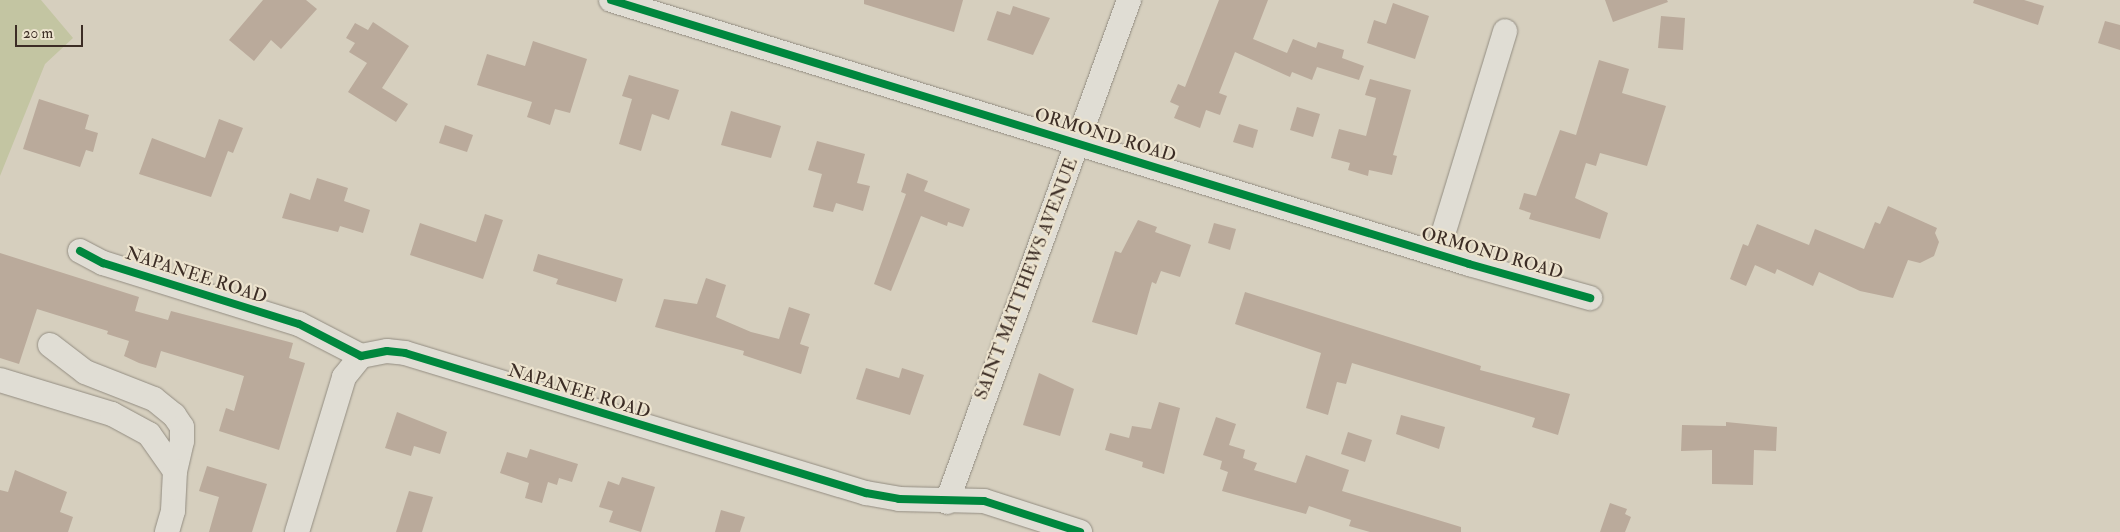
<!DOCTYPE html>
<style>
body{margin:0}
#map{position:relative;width:2120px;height:532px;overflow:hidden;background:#d6cfbe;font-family:"IM FELL Double Pica",serif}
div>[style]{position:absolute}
.green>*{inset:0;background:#c3c5a2}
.building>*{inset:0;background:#baaa9b}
.roads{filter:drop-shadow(0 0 1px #938d82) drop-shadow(0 0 1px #938d82)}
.street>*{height:24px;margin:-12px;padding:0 12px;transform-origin:12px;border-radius:12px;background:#e0ddd4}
.cycleway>*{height:8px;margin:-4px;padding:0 4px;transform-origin:4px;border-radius:4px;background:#00873e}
span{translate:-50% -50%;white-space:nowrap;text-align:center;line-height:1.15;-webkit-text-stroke:4.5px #ece3ce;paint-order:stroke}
.street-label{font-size:18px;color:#3c2d25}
.scale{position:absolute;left:15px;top:25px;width:68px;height:22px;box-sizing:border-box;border:2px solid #3c2d25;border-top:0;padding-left:6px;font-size:15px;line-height:18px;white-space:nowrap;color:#3c2d25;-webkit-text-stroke:4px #ece3ce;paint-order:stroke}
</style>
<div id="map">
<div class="green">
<div style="clip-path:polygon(0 0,41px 0,73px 38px,45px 64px,0 176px)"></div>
</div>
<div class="building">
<div style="clip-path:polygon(263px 0,306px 0,317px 9px,281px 49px,271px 40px,254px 61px,229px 40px)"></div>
<div style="clip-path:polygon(864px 0,963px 0,954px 32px,864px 4px)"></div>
<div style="clip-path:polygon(1219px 0,1268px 0,1253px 39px,1287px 53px,1293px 39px,1316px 48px,1318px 42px,1344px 50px,1342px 58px,1364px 66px,1359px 80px,1317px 67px,1312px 80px,1292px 72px,1290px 77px,1235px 52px,1219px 93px,1227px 96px,1220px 115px,1206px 110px,1200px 128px,1174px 118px,1179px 106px,1170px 102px,1178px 84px,1185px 87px)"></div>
<div style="clip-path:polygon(1605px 0,1667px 0,1668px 2px,1613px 22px)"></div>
<div style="clip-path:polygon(1974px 0,2024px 0,2044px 6px,2038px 25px,1973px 3px)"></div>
<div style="clip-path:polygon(1393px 3px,1429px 16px,1415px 59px,1367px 43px,1374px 20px,1386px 24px)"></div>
<div style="clip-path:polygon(1013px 6px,1050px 18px,1033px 55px,987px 40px,997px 11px,1010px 15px)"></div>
<div style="clip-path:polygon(1661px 16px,1685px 18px,1683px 50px,1658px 48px)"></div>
<div style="clip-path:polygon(2105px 21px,2120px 25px,2120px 50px,2098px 43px)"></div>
<div style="clip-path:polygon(373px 22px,409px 46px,382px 88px,408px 104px,396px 122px,348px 92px,367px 63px,349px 52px,355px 43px,346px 38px,355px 23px,368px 30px)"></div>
<div style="clip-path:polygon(533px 41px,587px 59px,570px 113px,555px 109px,550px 125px,527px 117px,532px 102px,477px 85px,487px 54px,525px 66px)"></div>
<div style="clip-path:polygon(1599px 60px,1629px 69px,1622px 93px,1666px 106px,1647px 166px,1600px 153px,1596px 166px,1586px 163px,1575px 198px,1608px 213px,1600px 239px,1529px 219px,1531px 213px,1519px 209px,1524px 193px,1536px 196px,1560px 130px,1576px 135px)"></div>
<div style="clip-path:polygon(629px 75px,679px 90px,669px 120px,652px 114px,641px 151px,619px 144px,632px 99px,622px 96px)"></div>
<div style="clip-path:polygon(1370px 79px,1411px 90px,1393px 155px,1397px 156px,1392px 175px,1369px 170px,1368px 176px,1348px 170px,1350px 163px,1331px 158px,1339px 129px,1366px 136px,1376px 98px,1365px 95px)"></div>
<div style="clip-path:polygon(39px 99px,89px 115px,85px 129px,98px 133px,93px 152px,86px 150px,80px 167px,23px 149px)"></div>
<div style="clip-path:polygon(1297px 107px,1320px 114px,1313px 137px,1290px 130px)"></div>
<div style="clip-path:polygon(731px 111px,781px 126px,771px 158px,721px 145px)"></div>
<div style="clip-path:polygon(219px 119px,243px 128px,233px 153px,228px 151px,211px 197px,139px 174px,152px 138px,205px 158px)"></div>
<div style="clip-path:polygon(1239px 124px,1258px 130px,1253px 148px,1233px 142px)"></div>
<div style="clip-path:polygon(445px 125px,473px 135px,467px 152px,439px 143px)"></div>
<div style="clip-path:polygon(817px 141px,865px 154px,857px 183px,870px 186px,863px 211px,836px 203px,833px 212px,813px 207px,822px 174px,808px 170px)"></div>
<div style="clip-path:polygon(907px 173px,928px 181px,924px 191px,970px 209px,963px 227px,948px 222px,947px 226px,921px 216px,891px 291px,874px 284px,906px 194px,901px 192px)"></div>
<div style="clip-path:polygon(317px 178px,348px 188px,344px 201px,370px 210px,363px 233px,340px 226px,338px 232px,282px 218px,290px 193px,310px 200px)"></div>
<div style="clip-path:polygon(1888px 206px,1937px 228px,1935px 233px,1939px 242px,1934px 256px,1920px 263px,1908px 260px,1893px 298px,1860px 291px,1819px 272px,1813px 286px,1777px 269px,1775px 274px,1755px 265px,1746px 286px,1730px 279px,1743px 244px,1748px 246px,1757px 224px,1809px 245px,1815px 229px,1864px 249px,1875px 222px,1880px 224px)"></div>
<div style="clip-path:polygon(485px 214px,503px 220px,483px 279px,410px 255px,420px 223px,476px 242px)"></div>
<div style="clip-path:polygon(1138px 220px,1157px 227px,1155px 232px,1191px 245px,1180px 277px,1161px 271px,1156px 284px,1152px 282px,1137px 335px,1092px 322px,1115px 251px,1121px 253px)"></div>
<div style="clip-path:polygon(1214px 223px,1236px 229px,1230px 250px,1208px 243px)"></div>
<div style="clip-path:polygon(0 253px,139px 297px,135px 311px,168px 320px,171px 311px,293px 343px,289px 358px,305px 363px,279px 450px,219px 431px,226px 408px,234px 411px,244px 376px,161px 351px,156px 368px,139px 363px,124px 356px,129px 341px,107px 334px,108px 331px,37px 309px,19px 364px,0 358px)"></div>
<div style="clip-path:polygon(538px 254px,623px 279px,616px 302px,556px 284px,558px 279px,533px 271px)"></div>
<div style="clip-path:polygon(706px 278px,726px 285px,716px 317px,751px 332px,779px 339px,789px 307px,810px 314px,800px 344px,809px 347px,801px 374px,743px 355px,744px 351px,655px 327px,664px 299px,697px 304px)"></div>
<div style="clip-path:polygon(1245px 292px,1481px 366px,1480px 370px,1570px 394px,1558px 435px,1532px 427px,1535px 418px,1352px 363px,1346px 384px,1337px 382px,1328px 415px,1306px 408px,1321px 353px,1235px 324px)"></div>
<div style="clip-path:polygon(866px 368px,899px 378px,902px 368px,924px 375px,910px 415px,856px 399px)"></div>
<div style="clip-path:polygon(1039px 373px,1074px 389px,1060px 436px,1023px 425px)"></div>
<div style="clip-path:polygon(1159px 402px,1180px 408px,1164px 474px,1142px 467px,1143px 462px,1105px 450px,1110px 433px,1129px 438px,1132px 426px,1151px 429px)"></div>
<div style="clip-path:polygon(397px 412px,447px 432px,440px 454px,414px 446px,411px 456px,385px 448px)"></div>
<div style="clip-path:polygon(1401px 415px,1445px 427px,1439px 449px,1396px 434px)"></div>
<div style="clip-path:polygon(1216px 417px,1236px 424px,1229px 445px,1245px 450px,1243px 458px,1257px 463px,1254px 470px,1296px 483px,1306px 455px,1349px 470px,1342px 491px,1461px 527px,1461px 532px,1370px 532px,1349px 526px,1351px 520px,1309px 506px,1306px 514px,1222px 491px,1228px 472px,1220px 469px,1222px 461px,1203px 455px)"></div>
<div style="clip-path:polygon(1726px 422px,1777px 427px,1776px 451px,1754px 450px,1753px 485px,1712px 484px,1712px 450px,1681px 451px,1682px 425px,1726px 426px)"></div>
<div style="clip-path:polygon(1348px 432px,1372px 440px,1365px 462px,1341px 454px)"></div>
<div style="clip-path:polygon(530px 449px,578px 464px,572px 482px,559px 478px,557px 485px,548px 482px,542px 503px,525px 498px,529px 483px,500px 473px,507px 452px,527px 458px)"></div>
<div style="clip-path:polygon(207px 466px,267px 484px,252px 532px,209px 532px,219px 497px,199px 491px)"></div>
<div style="clip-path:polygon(15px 470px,67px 492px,60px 512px,73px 517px,68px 532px,0 532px,0 490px,8px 492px)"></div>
<div style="clip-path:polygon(622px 477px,655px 487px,641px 532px,609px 522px,613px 511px,599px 507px,608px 481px,619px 485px)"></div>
<div style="clip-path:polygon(409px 491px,433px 497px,422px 532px,396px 532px)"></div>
<div style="clip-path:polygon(1610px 503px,1627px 509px,1625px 514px,1631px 517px,1625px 532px,1600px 532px)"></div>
<div style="clip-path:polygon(721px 510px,745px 517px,740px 532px,715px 532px)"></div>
</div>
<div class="roads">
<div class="street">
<div style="left:611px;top:0;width:898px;rotate:17.1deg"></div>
<div style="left:1469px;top:264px;width:126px;rotate:15.7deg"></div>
<div style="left:80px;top:251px;width:26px;rotate:28deg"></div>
<div style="left:103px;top:263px;width:205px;rotate:17.3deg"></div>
<div style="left:299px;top:324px;width:70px;rotate:27.3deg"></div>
<div style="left:361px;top:356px;width:26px;rotate:-11deg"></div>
<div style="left:387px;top:351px;width:18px;rotate:6deg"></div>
<div style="left:405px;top:353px;width:482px;rotate:16.9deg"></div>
<div style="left:866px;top:493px;width:34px;rotate:10deg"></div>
<div style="left:899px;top:499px;width:85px;rotate:1.3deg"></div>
<div style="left:984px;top:501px;width:101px;rotate:17.9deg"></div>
<div style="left:1437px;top:254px;width:233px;rotate:-73deg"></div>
<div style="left:50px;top:345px;width:44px;rotate:37.6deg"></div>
<div style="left:85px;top:372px;width:74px;rotate:21.4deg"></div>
<div style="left:154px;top:399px;width:26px;rotate:39deg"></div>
<div style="left:174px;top:415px;width:14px;rotate:56deg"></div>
<div style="left:182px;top:427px;width:14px;rotate:90deg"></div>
<div style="left:182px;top:441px;width:31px;rotate:103deg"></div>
<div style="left:0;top:380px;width:117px;rotate:16.9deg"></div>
<div style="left:112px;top:414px;width:42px;rotate:28.4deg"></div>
<div style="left:149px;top:434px;width:45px;rotate:54.9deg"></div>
<div style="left:175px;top:471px;width:40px;rotate:92.9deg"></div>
<div style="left:173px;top:511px;width:22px;rotate:106deg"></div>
<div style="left:947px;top:502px;width:534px;rotate:-70.07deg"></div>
<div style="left:297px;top:532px;width:162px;rotate:-73.1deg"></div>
<div style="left:344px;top:377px;width:27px;rotate:-51deg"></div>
</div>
</div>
<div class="cycleway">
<div style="left:611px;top:0;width:898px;rotate:17.1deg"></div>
<div style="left:1469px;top:264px;width:126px;rotate:15.7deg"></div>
<div style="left:80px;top:251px;width:26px;rotate:28deg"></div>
<div style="left:103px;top:263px;width:205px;rotate:17.3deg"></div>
<div style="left:299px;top:324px;width:70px;rotate:27.3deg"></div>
<div style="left:361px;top:356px;width:26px;rotate:-11deg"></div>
<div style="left:387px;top:351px;width:18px;rotate:6deg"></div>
<div style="left:405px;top:353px;width:482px;rotate:16.9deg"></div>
<div style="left:866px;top:493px;width:34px;rotate:10deg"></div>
<div style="left:899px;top:499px;width:85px;rotate:1.3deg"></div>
<div style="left:984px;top:501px;width:101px;rotate:17.9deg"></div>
</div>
<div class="street-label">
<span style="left:1105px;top:136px;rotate:17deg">ORMOND ROAD</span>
<span style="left:1492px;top:254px;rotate:16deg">ORMOND ROAD</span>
<span style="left:196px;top:276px;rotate:18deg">NAPANEE ROAD</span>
<span style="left:1027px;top:279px;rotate:-69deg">SAINT MATTHEWS AVENUE</span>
<span style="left:579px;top:392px;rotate:17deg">NAPANEE ROAD</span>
</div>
<div class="scale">20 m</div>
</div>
